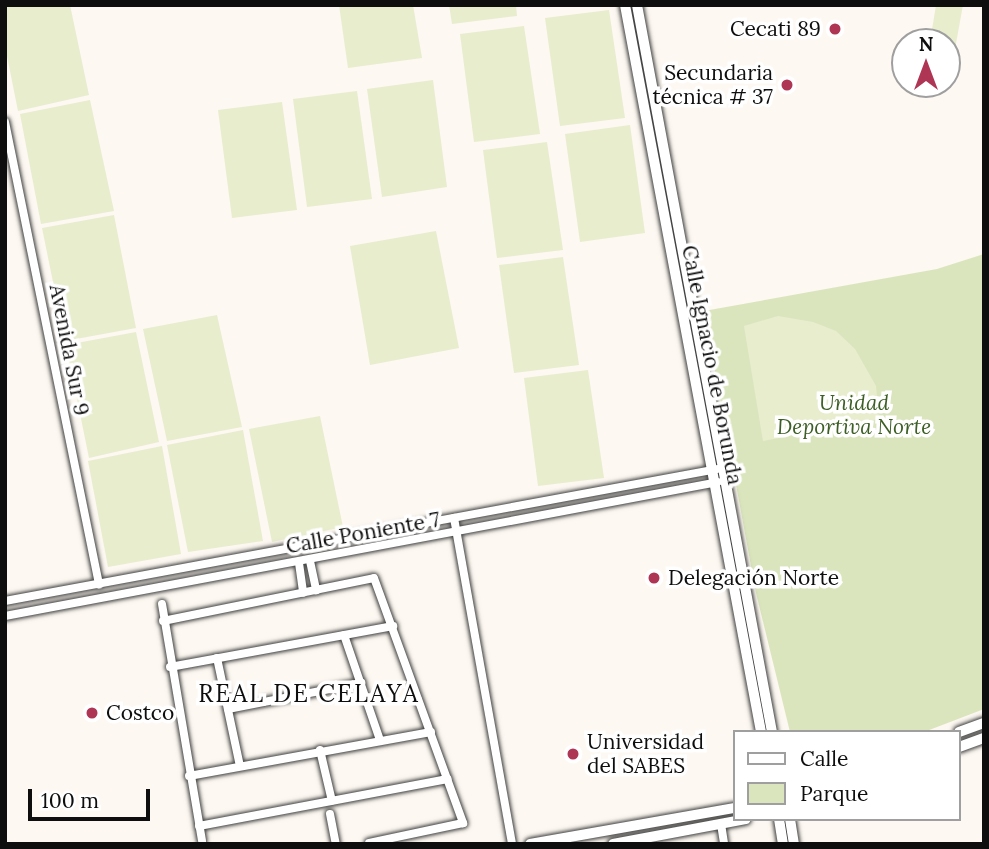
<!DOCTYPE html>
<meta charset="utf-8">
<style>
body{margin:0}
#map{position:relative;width:989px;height:849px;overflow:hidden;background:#fdf8f1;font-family:Lora,serif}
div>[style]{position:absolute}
.green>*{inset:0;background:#dae5bd}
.pitch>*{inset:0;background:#e8edce}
.roads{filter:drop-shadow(0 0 2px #414141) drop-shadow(0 0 2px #414141)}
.minor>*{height:8px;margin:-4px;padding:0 4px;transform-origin:4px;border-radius:4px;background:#fff}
.tertiary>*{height:10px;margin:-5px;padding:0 5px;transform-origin:5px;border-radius:5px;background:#fff}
.dots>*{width:19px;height:19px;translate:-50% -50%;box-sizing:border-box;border:4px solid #fff;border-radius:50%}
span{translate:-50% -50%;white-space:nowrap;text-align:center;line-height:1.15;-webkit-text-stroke:7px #fff;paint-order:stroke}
.poi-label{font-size:21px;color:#0e0e0e}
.right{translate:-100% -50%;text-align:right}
.left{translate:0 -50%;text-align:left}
.street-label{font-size:21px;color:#0e0e0e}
.park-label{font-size:21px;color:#3d5f25;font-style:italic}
.quarter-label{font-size:24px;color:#0e0e0e;letter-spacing:2px}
.frame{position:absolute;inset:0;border:7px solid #0e0e0e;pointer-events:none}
.legend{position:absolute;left:733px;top:730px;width:228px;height:91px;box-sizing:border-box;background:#fff;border:2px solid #9f9f9f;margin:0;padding:9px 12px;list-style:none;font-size:21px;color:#0e0e0e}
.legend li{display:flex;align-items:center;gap:14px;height:35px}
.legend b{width:35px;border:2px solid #9f9f9f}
.north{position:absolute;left:891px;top:28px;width:70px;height:70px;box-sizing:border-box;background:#fff;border:2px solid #9f9f9f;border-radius:50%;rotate:0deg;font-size:19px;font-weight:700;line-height:28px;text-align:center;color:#0e0e0e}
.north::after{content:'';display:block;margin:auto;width:24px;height:32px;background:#af3554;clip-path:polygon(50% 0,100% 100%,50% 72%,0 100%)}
.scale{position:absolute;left:28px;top:789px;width:122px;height:32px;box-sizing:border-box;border:4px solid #0e0e0e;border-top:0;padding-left:9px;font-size:21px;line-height:24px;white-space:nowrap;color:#0e0e0e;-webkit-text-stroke:5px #fff;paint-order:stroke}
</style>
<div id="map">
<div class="green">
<div style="clip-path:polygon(984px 254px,984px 709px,924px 732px,790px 732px,756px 593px,704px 311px,937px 269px)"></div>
</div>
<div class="pitch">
<div style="clip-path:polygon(5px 5px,70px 5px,89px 95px,18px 111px,5px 46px)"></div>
<div style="clip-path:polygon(339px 5px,413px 5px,422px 58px,348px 68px)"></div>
<div style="clip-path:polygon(449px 5px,516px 5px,517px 16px,452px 24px)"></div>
<div style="clip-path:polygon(936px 5px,963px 5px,955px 49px,947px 47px,947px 42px,930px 42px)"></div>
<div style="clip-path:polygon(609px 10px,625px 118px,560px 126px,545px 18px)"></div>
<div style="clip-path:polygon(524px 26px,540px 134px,474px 142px,460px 34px)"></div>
<div style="clip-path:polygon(433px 80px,447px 187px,382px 197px,367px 89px)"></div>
<div style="clip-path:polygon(357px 91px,372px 199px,307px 207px,293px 99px)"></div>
<div style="clip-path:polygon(90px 100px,114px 211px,41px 224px,20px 114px)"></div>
<div style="clip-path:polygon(282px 102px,297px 210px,232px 218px,218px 110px)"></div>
<div style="clip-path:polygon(630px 125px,645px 233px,580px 242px,565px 134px)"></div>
<div style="clip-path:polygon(547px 142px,563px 250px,497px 258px,483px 150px)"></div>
<div style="clip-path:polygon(114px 215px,136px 328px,65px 341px,42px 228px)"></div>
<div style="clip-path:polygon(436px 231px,459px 348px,370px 365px,350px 246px)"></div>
<div style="clip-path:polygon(563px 257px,579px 365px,514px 373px,499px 265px)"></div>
<div style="clip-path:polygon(217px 315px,242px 427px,167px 441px,143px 329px)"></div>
<div style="clip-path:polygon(778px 316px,813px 322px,836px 331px,855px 349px,876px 386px,879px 419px,763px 441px,744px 326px)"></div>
<div style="clip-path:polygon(136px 332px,159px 442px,89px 458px,66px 345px)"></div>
<div style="clip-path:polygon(588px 370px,604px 478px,538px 486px,524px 378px)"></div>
<div style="clip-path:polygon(320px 416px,343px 527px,272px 542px,249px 429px)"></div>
<div style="clip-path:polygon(243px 430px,263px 541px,188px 552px,167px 445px)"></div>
<div style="clip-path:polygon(162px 446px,181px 554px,108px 567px,88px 461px)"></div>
</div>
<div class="roads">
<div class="minor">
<div style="left:5px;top:122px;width:472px;rotate:78.5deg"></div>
<div style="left:454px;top:518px;width:331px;rotate:79.9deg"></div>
<div style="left:310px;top:561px;width:30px;rotate:78deg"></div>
<div style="left:299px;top:563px;width:30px;rotate:82deg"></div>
<div style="left:5px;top:601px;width:724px;rotate:-10.5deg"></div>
<div style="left:162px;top:604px;width:240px;rotate:80.4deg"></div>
<div style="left:5px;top:616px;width:725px;rotate:-10.64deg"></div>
<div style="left:163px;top:621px;width:215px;rotate:-11.5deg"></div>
<div style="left:374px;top:578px;width:261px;rotate:70deg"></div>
<div style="left:463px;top:823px;width:96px;rotate:168deg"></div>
<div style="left:344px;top:635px;width:111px;rotate:71.1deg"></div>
<div style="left:217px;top:658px;width:110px;rotate:78deg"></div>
<div style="left:170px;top:667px;width:227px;rotate:-10.4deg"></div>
<div style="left:228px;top:709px;width:136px;rotate:-11.1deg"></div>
<div style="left:320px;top:750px;width:52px;rotate:76.8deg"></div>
<div style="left:189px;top:776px;width:246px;rotate:-10.3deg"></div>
<div style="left:330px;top:814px;width:31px;rotate:79deg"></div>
<div style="left:721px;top:824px;width:20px;rotate:81deg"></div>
<div style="left:199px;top:826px;width:253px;rotate:-10.7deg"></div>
</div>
<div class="tertiary">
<div style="left:625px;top:5px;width:740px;rotate:79.4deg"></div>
<div style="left:637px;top:5px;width:739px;rotate:79.48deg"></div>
<div style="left:959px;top:732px;width:27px;rotate:-20deg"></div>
<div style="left:959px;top:747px;width:27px;rotate:-20deg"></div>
<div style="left:779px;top:819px;width:25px;rotate:81deg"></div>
<div style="left:790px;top:819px;width:25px;rotate:81deg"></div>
<div style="left:530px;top:844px;width:208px;rotate:-10deg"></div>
<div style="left:613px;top:844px;width:135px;rotate:-10.6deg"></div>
</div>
</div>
<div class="dots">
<div style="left:835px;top:29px;background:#af3554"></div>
<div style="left:787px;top:85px;background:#af3554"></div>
<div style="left:654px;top:578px;background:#af3554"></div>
<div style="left:92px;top:713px;background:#af3554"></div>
<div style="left:573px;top:754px;background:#af3554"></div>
</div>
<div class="poi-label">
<span class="right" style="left:821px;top:29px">Cecati 89</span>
<span class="right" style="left:773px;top:85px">Secundaria<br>técnica # 37</span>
<span class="left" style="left:668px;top:578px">Delegación Norte</span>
<span class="left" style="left:106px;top:713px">Costco</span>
<span class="left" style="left:587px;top:754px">Universidad<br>del SABES</span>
</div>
<div class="street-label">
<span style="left:69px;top:350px;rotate:79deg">Avenida Sur 9</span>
<span style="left:712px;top:365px;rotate:79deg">Calle Ignacio de Borunda</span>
<span style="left:363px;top:533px;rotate:-10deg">Calle Poniente 7</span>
</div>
<div class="park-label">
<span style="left:854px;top:415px">Unidad<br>Deportiva Norte</span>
</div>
<div class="quarter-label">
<span style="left:309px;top:694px">REAL DE CELAYA</span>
</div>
<div class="frame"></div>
<ul class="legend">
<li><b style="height:9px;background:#fff"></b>Calle</li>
<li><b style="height:19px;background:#dae5bd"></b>Parque</li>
</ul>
<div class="north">N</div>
<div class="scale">100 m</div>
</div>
